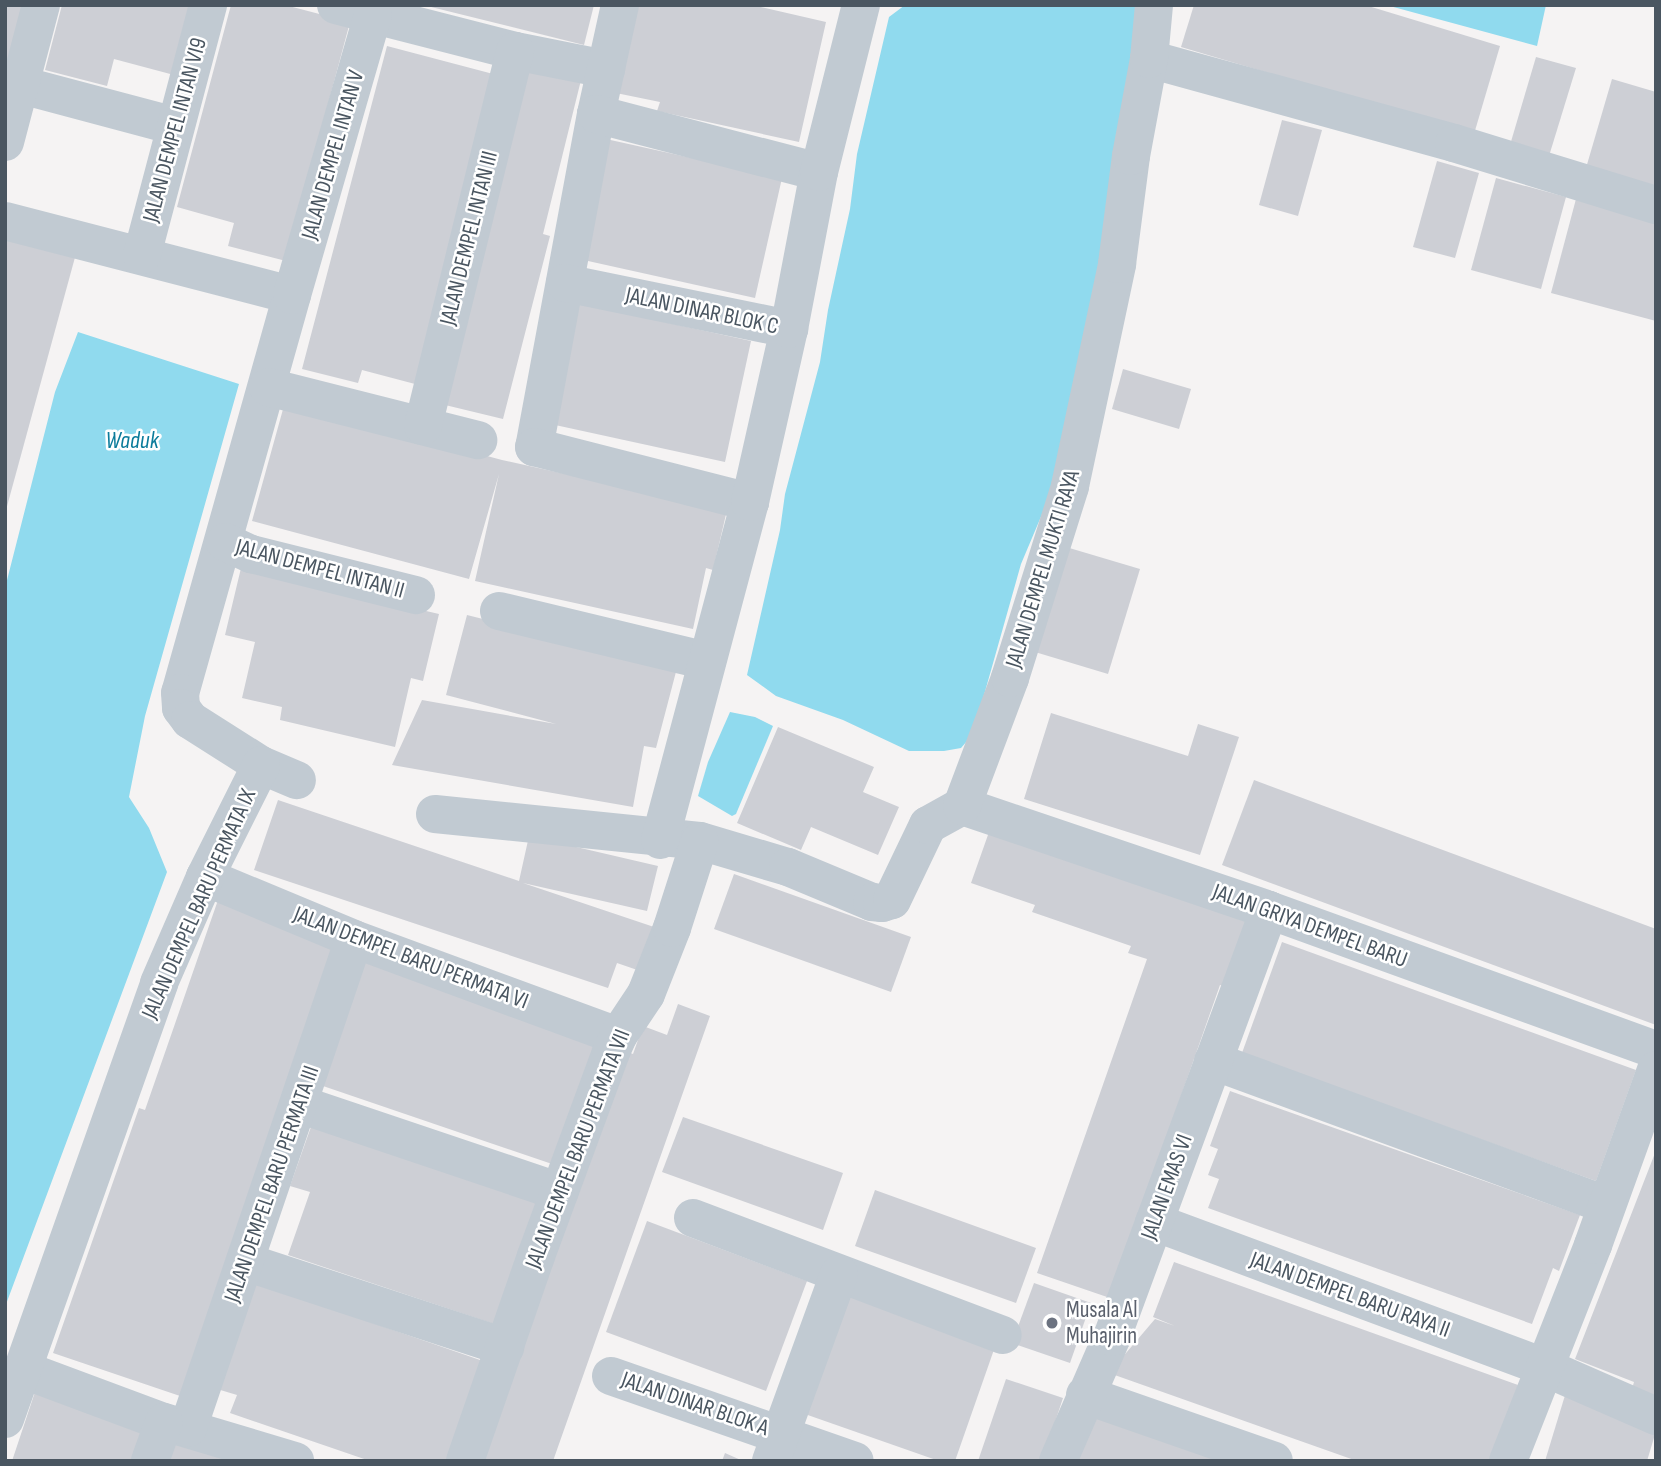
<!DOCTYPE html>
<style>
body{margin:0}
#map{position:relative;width:1661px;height:1466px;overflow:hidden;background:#f5f3f3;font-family:"Sofia Sans Condensed",sans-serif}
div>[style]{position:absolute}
.water>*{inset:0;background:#90daee}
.building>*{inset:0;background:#cdcfd5}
.minor>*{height:38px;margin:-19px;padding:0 19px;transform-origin:19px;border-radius:19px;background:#c1cad2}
.dots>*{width:19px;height:19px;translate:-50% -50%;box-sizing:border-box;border:4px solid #fff;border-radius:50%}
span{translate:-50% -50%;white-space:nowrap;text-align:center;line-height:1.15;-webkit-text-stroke:5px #fff;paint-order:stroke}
.street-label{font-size:23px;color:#4a5661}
.worship-label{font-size:23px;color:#5b616d}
.left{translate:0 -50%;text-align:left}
.water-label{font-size:24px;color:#0c7c9b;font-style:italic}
.frame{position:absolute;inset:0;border:7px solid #4a5661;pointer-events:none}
</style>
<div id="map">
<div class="water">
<div style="clip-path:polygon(905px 5px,1142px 5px,1073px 441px,1021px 564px,973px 734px,961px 748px,944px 751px,909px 751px,843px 720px,776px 696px,747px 675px,780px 530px,785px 494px,820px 362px,828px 310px,850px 209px,857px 154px,889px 17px)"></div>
<div style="clip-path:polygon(1386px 5px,1546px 5px,1537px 46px)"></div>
<div style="clip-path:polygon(78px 332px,239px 384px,145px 716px,129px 797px,149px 828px,167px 872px,5px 1307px,5px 588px,55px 392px)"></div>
<div style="clip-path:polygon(730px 712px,755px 717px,773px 726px,736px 814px,732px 816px,698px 796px,708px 762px)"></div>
</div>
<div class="building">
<div style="clip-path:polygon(5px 5px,28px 5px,5px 91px)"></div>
<div style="clip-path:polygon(62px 5px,192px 5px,174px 75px,114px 59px,107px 86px,45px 70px)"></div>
<div style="clip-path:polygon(231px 5px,285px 5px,350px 22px,286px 261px,228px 246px,234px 223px,177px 207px)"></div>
<div style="clip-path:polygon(423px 5px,594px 5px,584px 45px)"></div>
<div style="clip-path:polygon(635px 5px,752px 5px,826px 22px,799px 142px,657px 111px,660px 102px,616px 93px)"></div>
<div style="clip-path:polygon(1194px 5px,1365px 5px,1500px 46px,1474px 134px,1181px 47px)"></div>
<div style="clip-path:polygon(387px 46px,497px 75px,415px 384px,362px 370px,358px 383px,302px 369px)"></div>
<div style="clip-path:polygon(1536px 57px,1576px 68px,1549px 156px,1510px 145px)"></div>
<div style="clip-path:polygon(529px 63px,582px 76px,543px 234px,550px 236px,503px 419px,441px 404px)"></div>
<div style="clip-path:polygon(1612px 79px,1656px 92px,1656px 188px,1586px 168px)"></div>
<div style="clip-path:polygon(1282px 120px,1322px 130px,1298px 216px,1259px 205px)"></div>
<div style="clip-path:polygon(606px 139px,782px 178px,755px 298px,579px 259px)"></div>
<div style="clip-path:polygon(1437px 161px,1479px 173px,1455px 258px,1413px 247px)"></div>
<div style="clip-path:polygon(1496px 178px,1566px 197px,1541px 289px,1471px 270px)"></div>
<div style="clip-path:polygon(1576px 199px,1656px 221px,1656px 321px,1551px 293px)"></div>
<div style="clip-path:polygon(5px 238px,77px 250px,6px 510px,5px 510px)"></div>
<div style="clip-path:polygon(573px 302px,751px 341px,725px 462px,546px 423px)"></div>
<div style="clip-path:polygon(1123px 369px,1191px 389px,1179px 429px,1112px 409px)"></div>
<div style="clip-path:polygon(285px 402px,502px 460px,727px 510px,713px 570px,706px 568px,693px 629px,475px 581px,499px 474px,469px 579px,252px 521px)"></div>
<div style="clip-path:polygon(1066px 547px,1140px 569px,1108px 674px,1035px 652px)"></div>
<div style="clip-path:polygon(241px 568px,439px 614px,423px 681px,411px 678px,395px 747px,280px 720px,282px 707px,242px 698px,255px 642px,225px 635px)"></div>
<div style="clip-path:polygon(467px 615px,677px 668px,656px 748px,644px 746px,633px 807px,392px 765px,422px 700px,556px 724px,446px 695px)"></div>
<div style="clip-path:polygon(1051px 713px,1188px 756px,1198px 724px,1239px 737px,1200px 855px,1024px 799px)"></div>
<div style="clip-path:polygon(778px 727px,874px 767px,863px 792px,899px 807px,878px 855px,811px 827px,801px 850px,737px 823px)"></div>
<div style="clip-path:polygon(1254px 780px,1656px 929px,1656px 1025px,1222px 865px)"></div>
<div style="clip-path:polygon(278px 800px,519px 881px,529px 836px,658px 866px,647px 911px,523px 883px,660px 929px,646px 973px,617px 963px,608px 988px,254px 870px)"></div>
<div style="clip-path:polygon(989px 832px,1250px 923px,1227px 987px,1220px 985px,1110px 1298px,1037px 1273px,1147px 959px,1128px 953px,1131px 946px,1032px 912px,1035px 905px,971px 883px)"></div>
<div style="clip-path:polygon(734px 874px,911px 937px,891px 992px,714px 929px)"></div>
<div style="clip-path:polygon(218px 900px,340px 942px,183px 1397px,53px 1353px,139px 1108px,145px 1110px)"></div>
<div style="clip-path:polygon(1282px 942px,1636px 1070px,1596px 1181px,1242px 1053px)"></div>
<div style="clip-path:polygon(365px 962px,597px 1040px,555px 1165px,323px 1086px)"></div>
<div style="clip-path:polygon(678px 1004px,710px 1016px,553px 1461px,478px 1461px,623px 1050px,633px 1054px,643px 1026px,667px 1035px)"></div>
<div style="clip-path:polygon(1230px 1091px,1580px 1215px,1559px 1271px,1553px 1268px,1532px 1324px,1208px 1208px,1219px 1179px,1208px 1175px,1218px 1149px,1210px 1146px)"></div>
<div style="clip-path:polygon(683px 1117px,843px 1173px,823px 1230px,662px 1172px)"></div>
<div style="clip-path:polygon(312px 1124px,539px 1200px,497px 1325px,288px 1255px,310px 1192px,290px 1186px)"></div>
<div style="clip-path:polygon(1655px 1153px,1656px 1398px,1632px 1389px,1634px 1382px,1575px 1359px)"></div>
<div style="clip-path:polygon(875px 1190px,1036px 1248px,1016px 1303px,855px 1246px)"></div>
<div style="clip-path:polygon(647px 1221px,807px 1281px,766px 1391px,606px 1332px)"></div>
<div style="clip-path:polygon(1174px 1262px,1518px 1385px,1491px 1461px,1357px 1461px,1109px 1373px,1155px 1319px,1175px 1326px,1153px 1317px)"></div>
<div style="clip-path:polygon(254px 1282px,483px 1361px,448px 1461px,370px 1461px,230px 1413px,237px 1395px,217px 1389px)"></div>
<div style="clip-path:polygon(1034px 1283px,1091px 1303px,1070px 1363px,1012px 1343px)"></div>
<div style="clip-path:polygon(846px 1289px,997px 1341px,955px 1461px,939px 1461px,802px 1413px)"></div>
<div style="clip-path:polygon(1006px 1379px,1063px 1398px,1042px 1461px,978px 1461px)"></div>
<div style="clip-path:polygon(36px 1389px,145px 1425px,132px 1461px,12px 1461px)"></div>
<div style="clip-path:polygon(1566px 1392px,1656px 1431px,1647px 1461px,1545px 1461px)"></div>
<div style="clip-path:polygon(1089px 1412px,1227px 1461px,1072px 1461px)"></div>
<div style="clip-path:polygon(171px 1438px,238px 1461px,163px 1461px)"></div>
<div style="clip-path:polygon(725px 1453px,743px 1461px,722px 1461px)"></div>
</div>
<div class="minor">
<div style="left:336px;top:5px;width:185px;rotate:14.4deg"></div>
<div style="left:515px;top:51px;width:93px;rotate:11.2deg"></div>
<div style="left:620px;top:5px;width:112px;rotate:102.4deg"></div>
<div style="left:596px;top:114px;width:339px;rotate:100.5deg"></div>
<div style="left:534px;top:447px;width:223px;rotate:14.3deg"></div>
<div style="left:1149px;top:59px;width:316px;rotate:15.4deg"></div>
<div style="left:1454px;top:143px;width:211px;rotate:17.1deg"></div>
<div style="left:21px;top:85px;width:159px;rotate:14.9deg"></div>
<div style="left:596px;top:114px;width:230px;rotate:14.6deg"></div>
<div style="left:5px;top:142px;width:142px;rotate:-75.3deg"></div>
<div style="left:5px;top:221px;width:296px;rotate:14.5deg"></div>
<div style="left:292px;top:295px;width:413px;rotate:105.7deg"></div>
<div style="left:180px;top:693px;width:15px;rotate:86deg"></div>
<div style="left:181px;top:708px;width:15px;rotate:53deg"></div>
<div style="left:190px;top:720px;width:84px;rotate:32.4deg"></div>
<div style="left:261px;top:765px;width:39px;rotate:23deg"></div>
<div style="left:142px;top:255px;width:259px;rotate:-75.2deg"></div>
<div style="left:565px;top:283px;width:229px;rotate:11.6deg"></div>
<div style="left:292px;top:295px;width:291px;rotate:-73.9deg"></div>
<div style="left:268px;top:387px;width:217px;rotate:14.2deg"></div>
<div style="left:423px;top:426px;width:386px;rotate:-76.2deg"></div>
<div style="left:225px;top:542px;width:29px;rotate:25deg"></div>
<div style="left:251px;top:554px;width:170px;rotate:14deg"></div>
<div style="left:499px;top:611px;width:214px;rotate:13.5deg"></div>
<div style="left:962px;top:806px;width:324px;rotate:18.7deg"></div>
<div style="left:1269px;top:910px;width:412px;rotate:19.9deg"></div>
<div style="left:435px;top:814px;width:266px;rotate:5.8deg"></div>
<div style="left:700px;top:841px;width:92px;rotate:16.5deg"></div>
<div style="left:788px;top:867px;width:91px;rotate:22.6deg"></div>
<div style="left:872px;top:902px;width:10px;rotate:6deg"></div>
<div style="left:882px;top:903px;width:10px;rotate:-17deg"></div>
<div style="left:892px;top:900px;width:83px;rotate:-64.4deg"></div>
<div style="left:928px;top:825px;width:39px;rotate:-29deg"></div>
<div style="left:962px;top:806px;width:137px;rotate:-69.4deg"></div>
<div style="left:1010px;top:678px;width:201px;rotate:-72.6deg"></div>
<div style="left:1070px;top:486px;width:227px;rotate:-78deg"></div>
<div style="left:1117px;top:264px;width:109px;rotate:-82.6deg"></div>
<div style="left:1131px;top:156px;width:99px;rotate:-79.5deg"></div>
<div style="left:1149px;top:59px;width:54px;rotate:-84.7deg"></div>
<div style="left:660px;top:840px;width:350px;rotate:-75.1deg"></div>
<div style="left:750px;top:502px;width:177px;rotate:-77.3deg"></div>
<div style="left:789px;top:329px;width:160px;rotate:-79.2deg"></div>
<div style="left:819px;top:172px;width:172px;rotate:-75.9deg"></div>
<div style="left:205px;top:877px;width:161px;rotate:22.6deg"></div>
<div style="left:354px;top:939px;width:281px;rotate:20.2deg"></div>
<div style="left:1213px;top:1061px;width:419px;rotate:20.1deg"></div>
<div style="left:299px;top:1104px;width:275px;rotate:18.6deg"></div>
<div style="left:693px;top:1218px;width:331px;rotate:20.7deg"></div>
<div style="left:1154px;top:1222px;width:418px;rotate:20.4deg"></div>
<div style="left:1546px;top:1368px;width:120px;rotate:23.6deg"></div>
<div style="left:246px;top:1262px;width:273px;rotate:18.2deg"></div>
<div style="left:24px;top:1370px;width:149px;rotate:20.4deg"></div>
<div style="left:164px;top:1422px;width:137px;rotate:16.6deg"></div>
<div style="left:611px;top:1376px;width:258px;rotate:19.2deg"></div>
<div style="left:1085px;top:1395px;width:200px;rotate:19.2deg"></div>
<div style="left:5px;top:1419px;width:462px;rotate:-70.5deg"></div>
<div style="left:159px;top:983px;width:116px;rotate:-66.5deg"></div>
<div style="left:205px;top:877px;width:125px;rotate:-63.4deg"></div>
<div style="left:188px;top:1428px;width:516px;rotate:-71.25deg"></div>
<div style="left:150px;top:1461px;width:41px;rotate:-70.3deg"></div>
<div style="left:465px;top:1461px;width:217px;rotate:-70.9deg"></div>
<div style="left:536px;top:1256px;width:217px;rotate:-69.8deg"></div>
<div style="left:611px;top:1052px;width:17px;rotate:-66deg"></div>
<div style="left:618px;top:1036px;width:50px;rotate:-56.3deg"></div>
<div style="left:646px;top:994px;width:71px;rotate:-68.5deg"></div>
<div style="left:672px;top:928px;width:91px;rotate:-72.2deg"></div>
<div style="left:771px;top:1461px;width:199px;rotate:-70deg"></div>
<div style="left:1058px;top:1461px;width:135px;rotate:-66.5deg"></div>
<div style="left:1112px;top:1337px;width:455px;rotate:-69.8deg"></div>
<div style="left:1508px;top:1461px;width:232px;rotate:-68.5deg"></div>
<div style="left:1593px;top:1245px;width:186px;rotate:-70.2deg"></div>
</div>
<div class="dots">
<div style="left:1052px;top:1323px;background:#6b7280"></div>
</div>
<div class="street-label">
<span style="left:175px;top:130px;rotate:-75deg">JALAN DEMPEL INTAN VI9</span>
<span style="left:333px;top:155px;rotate:-74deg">JALAN DEMPEL INTAN V</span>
<span style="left:469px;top:238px;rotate:-76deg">JALAN DEMPEL INTAN III</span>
<span style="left:702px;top:311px;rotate:12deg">JALAN DINAR BLOK C</span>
<span style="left:320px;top:569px;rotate:15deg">JALAN DEMPEL INTAN II</span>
<span style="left:1043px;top:569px;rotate:-73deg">JALAN DEMPEL MUKTI RAYA</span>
<span style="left:199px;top:904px;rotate:-66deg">JALAN DEMPEL BARU PERMATA IX</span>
<span style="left:1310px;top:926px;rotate:20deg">JALAN GRIYA DEMPEL BARU</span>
<span style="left:411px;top:958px;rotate:21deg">JALAN DEMPEL BARU PERMATA VI</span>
<span style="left:578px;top:1149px;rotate:-69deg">JALAN DEMPEL BARU PERMATA VII</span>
<span style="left:272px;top:1184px;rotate:-71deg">JALAN DEMPEL BARU PERMATA III</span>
<span style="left:1167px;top:1187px;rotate:-70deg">JALAN EMAS VI</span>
<span style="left:1350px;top:1295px;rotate:20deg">JALAN DEMPEL BARU RAYA II</span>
<span style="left:695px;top:1404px;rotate:19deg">JALAN DINAR BLOK A</span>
</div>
<div class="worship-label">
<span class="left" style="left:1066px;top:1323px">Musala Al<br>Muhajirin</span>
</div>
<div class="water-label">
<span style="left:132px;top:441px">Waduk</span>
</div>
<div class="frame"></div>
</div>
